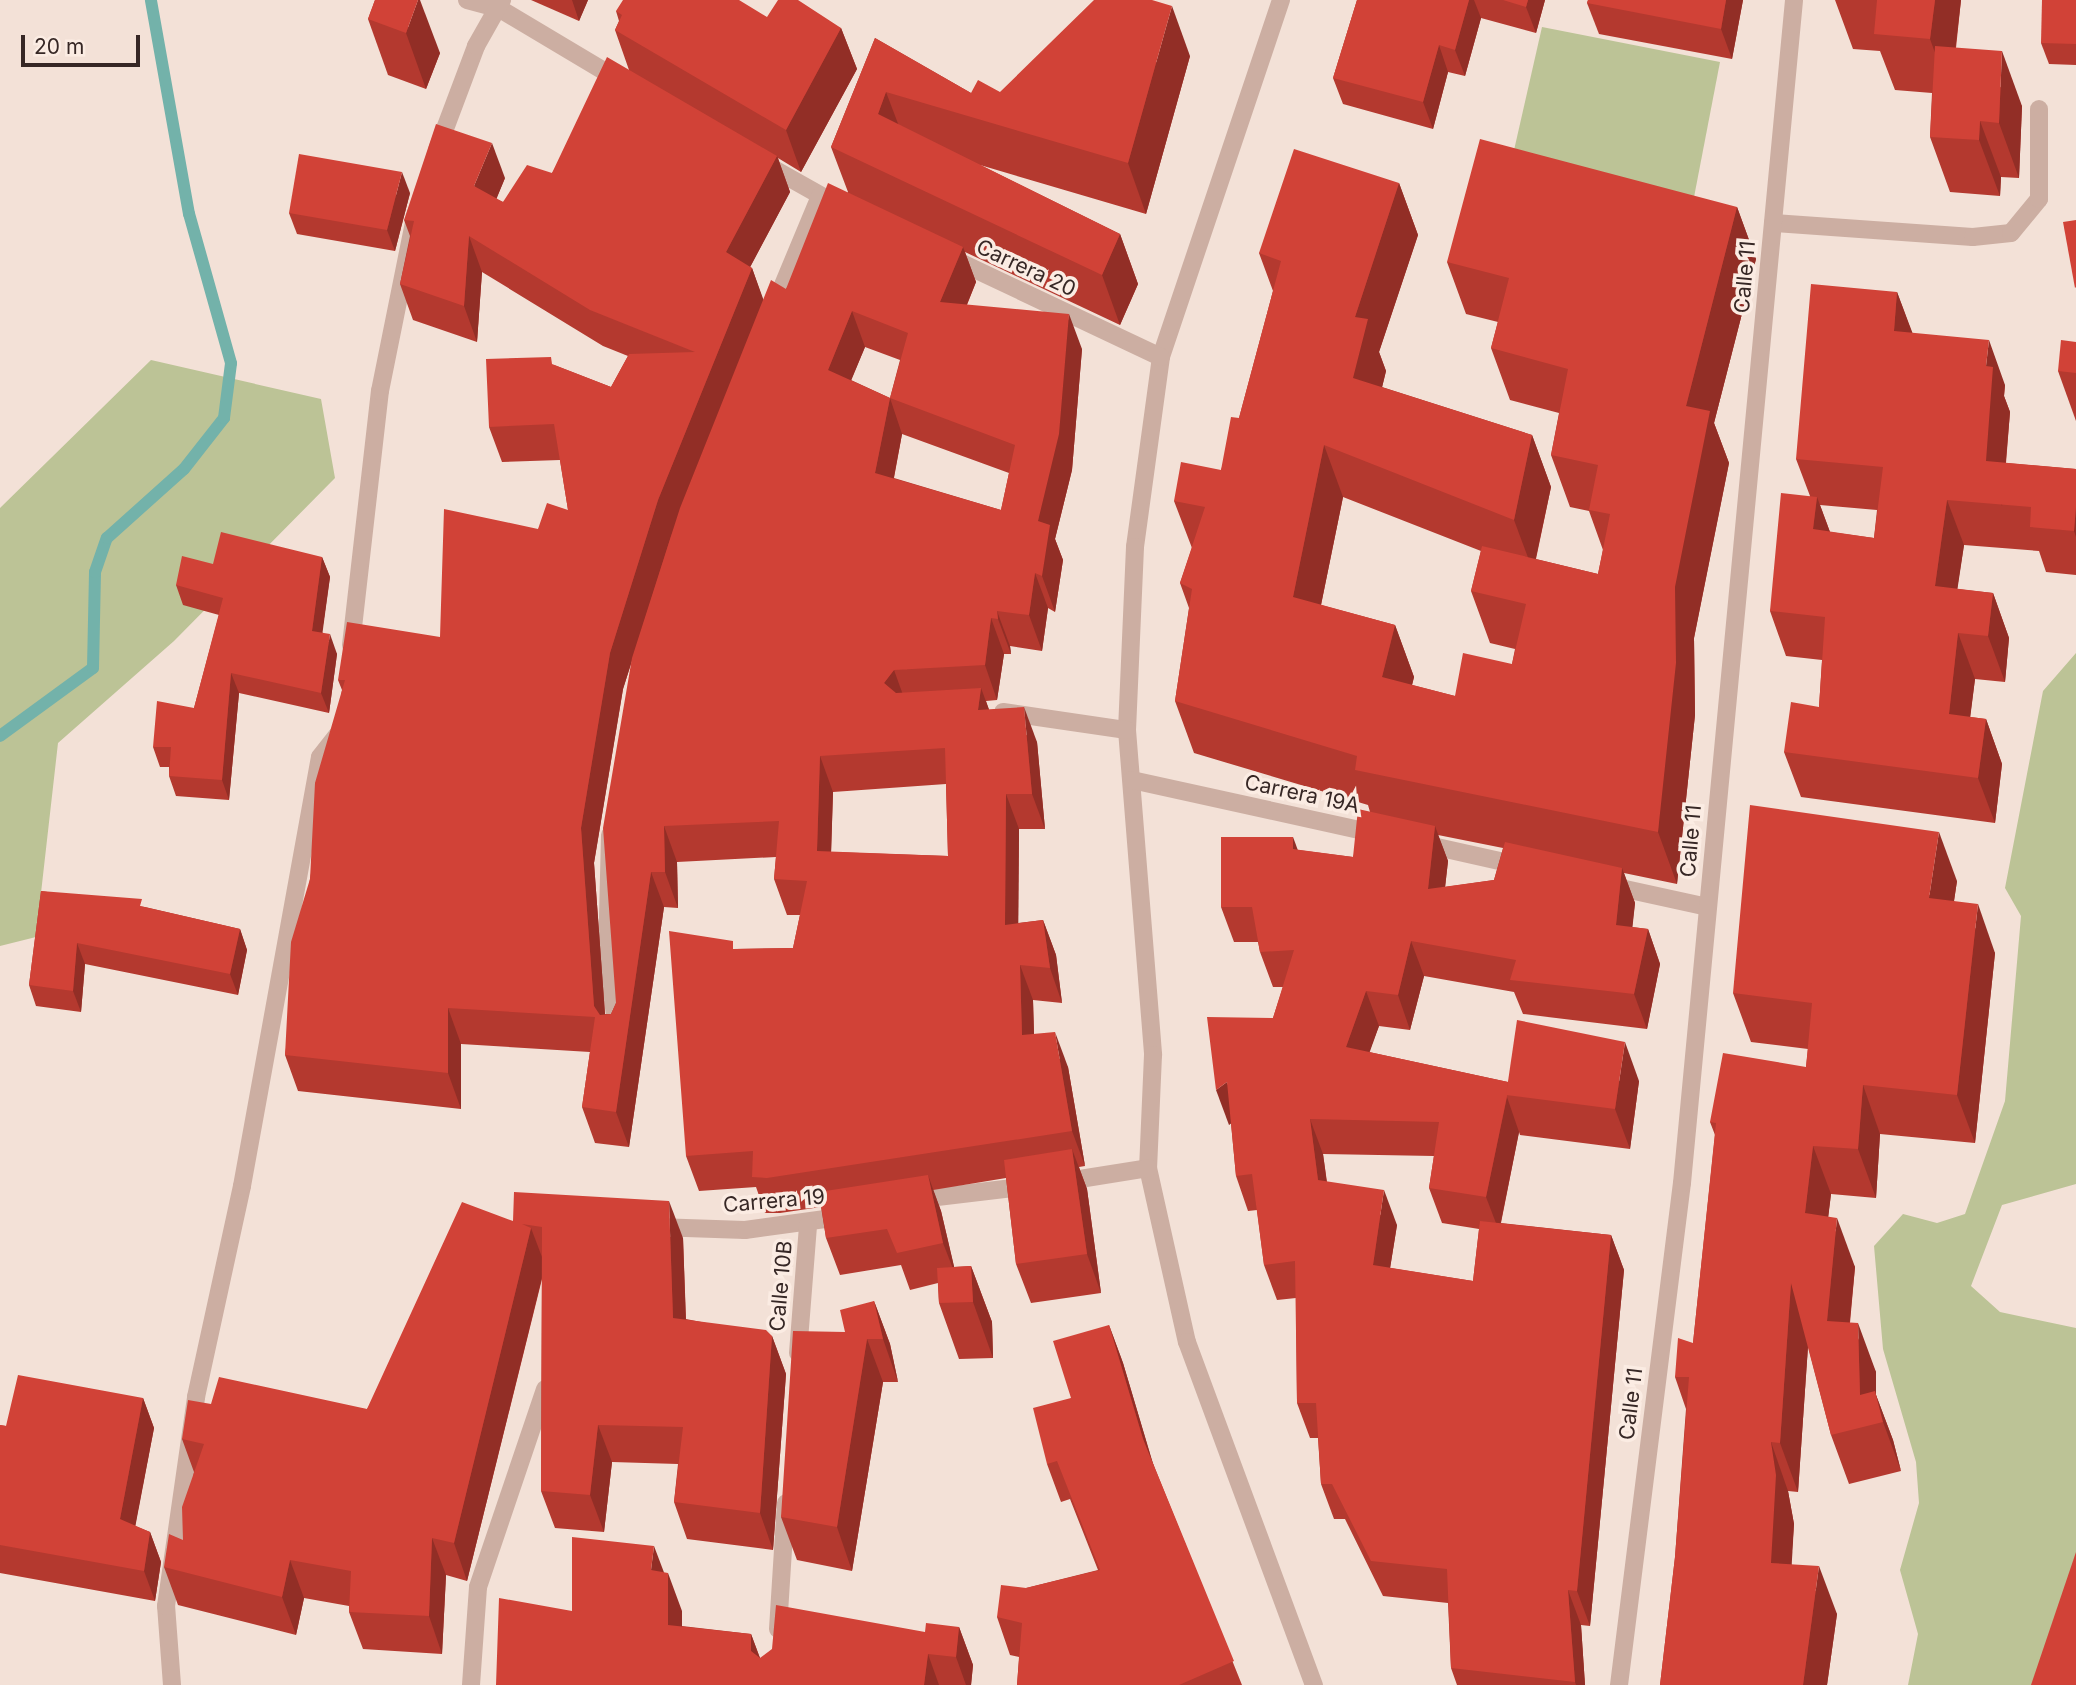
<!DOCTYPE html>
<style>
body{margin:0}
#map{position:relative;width:2076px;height:1685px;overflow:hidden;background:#f3e1d7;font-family:Inter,sans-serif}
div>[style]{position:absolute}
.green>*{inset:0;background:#bcc396}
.stream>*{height:12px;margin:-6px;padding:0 6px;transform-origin:6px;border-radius:6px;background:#73b2aa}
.minor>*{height:18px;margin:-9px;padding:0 9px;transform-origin:9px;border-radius:9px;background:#ccaea2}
.wall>*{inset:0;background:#b4392f}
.shaded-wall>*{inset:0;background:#922e26}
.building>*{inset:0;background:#d14237}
span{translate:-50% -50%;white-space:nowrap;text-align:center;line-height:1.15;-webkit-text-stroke:7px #fbece3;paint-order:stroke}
.street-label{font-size:21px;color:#362725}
.scale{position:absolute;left:21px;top:35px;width:119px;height:32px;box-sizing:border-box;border:4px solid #362725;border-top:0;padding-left:9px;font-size:21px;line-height:24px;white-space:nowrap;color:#362725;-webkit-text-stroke:5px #fbece3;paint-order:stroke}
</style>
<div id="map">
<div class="green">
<div style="clip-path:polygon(1542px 27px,1720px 62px,1690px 218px,1507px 181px)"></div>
<div style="clip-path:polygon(151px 360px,321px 399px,335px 478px,174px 641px,58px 743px,36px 937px,0 946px,0 508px)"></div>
<div style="clip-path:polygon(2076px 653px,2076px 1184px,2002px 1205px,1971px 1286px,2000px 1312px,2076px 1328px,2076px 1565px,2047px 1685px,1908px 1685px,1918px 1634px,1900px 1570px,1919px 1503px,1916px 1462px,1883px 1349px,1874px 1246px,1903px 1214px,1937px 1223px,1965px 1214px,2005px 1101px,2021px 916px,2005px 888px,2043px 691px)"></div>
</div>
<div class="stream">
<div style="left:0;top:736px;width:115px;rotate:-36.2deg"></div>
<div style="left:93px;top:668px;width:96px;rotate:-88.8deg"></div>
<div style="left:95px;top:572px;width:36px;rotate:-71deg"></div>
<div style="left:107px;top:538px;width:103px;rotate:-41.9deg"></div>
<div style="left:184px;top:469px;width:65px;rotate:-51.9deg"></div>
<div style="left:224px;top:418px;width:55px;rotate:-82.7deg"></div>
<div style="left:231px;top:363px;width:155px;rotate:-105.7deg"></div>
<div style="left:189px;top:214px;width:217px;rotate:-100.1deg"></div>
</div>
<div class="minor">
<div style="left:467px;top:0;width:34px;rotate:15deg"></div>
<div style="left:500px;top:9px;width:139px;rotate:30.8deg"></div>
<div style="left:1281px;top:0;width:377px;rotate:108.6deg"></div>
<div style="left:1161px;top:357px;width:192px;rotate:97.8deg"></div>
<div style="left:1135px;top:547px;width:183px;rotate:92.5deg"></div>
<div style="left:1127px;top:730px;width:326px;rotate:85.4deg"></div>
<div style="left:1153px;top:1055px;width:113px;rotate:92.5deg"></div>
<div style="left:1148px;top:1168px;width:178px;rotate:77.4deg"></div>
<div style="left:1187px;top:1342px;width:366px;rotate:69.7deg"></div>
<div style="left:437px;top:150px;width:111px;rotate:-69.4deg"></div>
<div style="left:476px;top:46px;width:53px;rotate:-60.5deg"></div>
<div style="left:765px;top:164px;width:73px;rotate:29.4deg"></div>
<div style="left:1773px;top:223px;width:200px;rotate:4deg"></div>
<div style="left:1973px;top:237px;width:38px;rotate:-6deg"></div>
<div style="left:2011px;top:233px;width:44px;rotate:-50.5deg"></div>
<div style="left:2039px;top:199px;width:90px;rotate:-90deg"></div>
<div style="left:949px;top:257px;width:234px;rotate:25.3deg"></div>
<div style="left:773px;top:309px;width:122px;rotate:-67.4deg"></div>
<div style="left:351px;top:645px;width:256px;rotate:-83.5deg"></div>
<div style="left:380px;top:391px;width:182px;rotate:-78.6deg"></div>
<div style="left:1003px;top:712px;width:125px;rotate:8.3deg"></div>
<div style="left:1132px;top:780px;width:252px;rotate:12.4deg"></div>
<div style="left:610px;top:835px;width:120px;rotate:91.4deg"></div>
<div style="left:607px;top:955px;width:76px;rotate:82.4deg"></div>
<div style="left:1419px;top:843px;width:106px;rotate:12.6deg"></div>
<div style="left:1607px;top:885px;width:103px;rotate:12.3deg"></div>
<div style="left:1061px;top:1182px;width:88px;rotate:-9.1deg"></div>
<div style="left:912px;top:1200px;width:119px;rotate:-6.8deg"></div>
<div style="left:656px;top:1227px;width:89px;rotate:1.9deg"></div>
<div style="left:745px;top:1230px;width:103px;rotate:-7.8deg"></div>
<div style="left:798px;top:1353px;width:128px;rotate:-85.5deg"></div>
<div style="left:778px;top:1629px;width:126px;rotate:-86.4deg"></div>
<div style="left:172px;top:1685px;width:79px;rotate:-94.3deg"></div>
<div style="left:166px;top:1606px;width:211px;rotate:-81.8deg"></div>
<div style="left:196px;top:1397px;width:216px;rotate:-77.7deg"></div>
<div style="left:242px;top:1186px;width:436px;rotate:-79.7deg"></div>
<div style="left:320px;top:757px;width:28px;rotate:-52deg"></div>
<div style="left:471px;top:1685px;width:98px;rotate:-85.9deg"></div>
<div style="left:478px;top:1587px;width:209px;rotate:-71.3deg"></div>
<div style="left:1619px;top:1685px;width:506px;rotate:-82.85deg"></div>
<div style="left:1682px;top:1183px;width:1188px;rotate:-84.59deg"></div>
</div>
<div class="wall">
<div style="clip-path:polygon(375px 0,440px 53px,426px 89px,388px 75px,368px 19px)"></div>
<div style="clip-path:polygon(531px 0,588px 0,579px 21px)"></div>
<div style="clip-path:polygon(1357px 0,1545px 0,1536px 33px,1481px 18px,1465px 76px,1448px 72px,1433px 129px,1343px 104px,1333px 78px)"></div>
<div style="clip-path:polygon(1588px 0,1743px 0,1732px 59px,1599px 34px,1587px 3px)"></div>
<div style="clip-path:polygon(1835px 0,1961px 0,1956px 48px,2022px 106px,2019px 178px,2001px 177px,2000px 196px,1950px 192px,1930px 137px,1932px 93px,1895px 90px,1880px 51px,1853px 49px)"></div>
<div style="clip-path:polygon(2076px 0,2076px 65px,2049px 64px,2041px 43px)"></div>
<div style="clip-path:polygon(evenodd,616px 11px,767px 17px,841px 28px,857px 69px,801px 172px,778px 158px,790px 192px,750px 267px,752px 268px,763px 300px,786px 289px,848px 192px,831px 147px,875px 38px,971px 93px,1000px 92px,1190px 56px,1146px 214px,980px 165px,1120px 234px,1138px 284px,1120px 325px,965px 252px,976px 282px,967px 305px,1082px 349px,1072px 470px,1055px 539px,1063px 560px,1055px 612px,1048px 608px,1042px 651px,1010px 646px,1011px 654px,1004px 654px,997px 700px,986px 701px,989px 710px,1037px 742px,1045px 829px,1019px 829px,1018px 923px,1043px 920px,1056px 955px,1062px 1003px,1033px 1000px,1034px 1034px,1068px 1067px,1085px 1166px,1079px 1167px,1087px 1189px,1101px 1293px,1031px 1303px,1016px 1264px,1006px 1178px,933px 1190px,941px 1211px,954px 1267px,971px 1266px,992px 1322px,993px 1358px,959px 1359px,939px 1303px,938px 1283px,910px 1290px,901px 1265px,840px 1275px,826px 1238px,821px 1207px,780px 1213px,765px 1213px,756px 1187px,699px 1191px,686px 1156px,736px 949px,793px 948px,800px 915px,787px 915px,774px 879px,776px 857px,677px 862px,678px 908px,664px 907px,629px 1147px,595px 1143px,582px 1107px,590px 1052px,461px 1044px,461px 1109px,298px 1091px,285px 1055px,310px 879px,342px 690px,338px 680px,440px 637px,538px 529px,568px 510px,560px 460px,502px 462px,489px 427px,554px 365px,611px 387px,628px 356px,603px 346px,482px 272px,477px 342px,413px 320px,400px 284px,410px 236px,404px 220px,505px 178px,496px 199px,503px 202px,552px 173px,629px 70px,615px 30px,619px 21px,616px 11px,865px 347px,900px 360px,890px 398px,851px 380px,865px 347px,616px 11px,902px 434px,1009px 473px,1001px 510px,894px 478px,902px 434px,616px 11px,632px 661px,616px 1003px,611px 1014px,605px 1014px,594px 863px,623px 689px,632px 661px,616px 11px,946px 784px,948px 856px,831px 852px,833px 792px,946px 784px)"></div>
<div style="clip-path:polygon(evenodd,1399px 183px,1418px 235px,1379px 352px,1386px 371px,1382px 387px,1532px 435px,1551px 487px,1536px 559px,1598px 574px,1603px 550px,1589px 511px,1570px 507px,1551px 455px,1559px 413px,1510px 400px,1491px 348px,1498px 322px,1466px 314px,1447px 262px,1737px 207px,1756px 259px,1714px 423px,1729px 463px,1694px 638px,1695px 715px,1677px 884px,1624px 873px,1635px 903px,1632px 927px,1648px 929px,1660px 964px,1647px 1029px,1523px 1014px,1514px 992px,1424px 976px,1410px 1030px,1379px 1026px,1369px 1052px,1508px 1082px,1639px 1081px,1630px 1149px,1520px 1135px,1519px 1132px,1501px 1223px,1611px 1235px,1624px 1270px,1590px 1626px,1581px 1625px,1585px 1685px,1457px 1685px,1451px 1668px,1448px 1603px,1383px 1596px,1345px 1519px,1334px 1519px,1321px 1484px,1318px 1438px,1310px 1438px,1297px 1403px,1296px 1298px,1277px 1300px,1264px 1265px,1257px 1210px,1248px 1211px,1236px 1176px,1231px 1123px,1229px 1125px,1273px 1018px,1283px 987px,1273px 987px,1260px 952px,1258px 942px,1234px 942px,1221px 907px,1298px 850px,1353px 857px,1370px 812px,1368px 805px,1194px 753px,1175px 701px,1189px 608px,1180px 583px,1192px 548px,1174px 501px,1221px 470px,1239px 418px,1273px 291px,1259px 253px,1399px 183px,1343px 497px,1481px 551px,1471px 591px,1490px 643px,1515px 649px,1512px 664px,1455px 696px,1412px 685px,1414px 677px,1395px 625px,1321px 605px,1343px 497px,1399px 183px,1438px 835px,1503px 848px,1494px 880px,1445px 887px,1448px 861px,1438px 835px,1399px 183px,1323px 1154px,1434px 1156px,1429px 1188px,1442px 1223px,1479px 1229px,1473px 1281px,1390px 1268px,1397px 1225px,1327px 1182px,1323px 1154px)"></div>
<div style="clip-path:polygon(410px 193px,395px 251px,297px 234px,289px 213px)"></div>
<div style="clip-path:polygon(evenodd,1897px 292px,1912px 333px,2005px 385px,2004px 396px,2010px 412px,2006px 463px,2076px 469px,2076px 575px,2046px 572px,2039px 551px,1964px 545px,1957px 589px,1993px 593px,2009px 638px,2005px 682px,1975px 679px,1970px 717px,1986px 719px,2002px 764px,1995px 823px,1801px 797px,1784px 752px,1819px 707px,1822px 660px,1786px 656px,1770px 611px,1810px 496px,1796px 459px,1897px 292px,1820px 505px,1877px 510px,1874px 538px,1830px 532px,1820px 505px)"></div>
<div style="clip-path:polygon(2076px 342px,2076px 421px,2058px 371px)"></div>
<div style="clip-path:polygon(322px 557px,330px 577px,322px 632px,337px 654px,329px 713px,239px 693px,229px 800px,176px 796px,169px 776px,169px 767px,160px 767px,153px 747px,194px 708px,219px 615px,183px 605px,176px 585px,213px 564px)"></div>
<div style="clip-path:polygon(1957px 881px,1954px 901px,1995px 953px,1975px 1143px,1880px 1134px,1876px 1198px,1831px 1194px,1828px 1217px,1855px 1267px,1850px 1323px,1876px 1372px,1876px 1395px,1893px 1440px,1901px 1471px,1849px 1484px,1831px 1435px,1808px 1346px,1798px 1492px,1788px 1491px,1794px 1524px,1791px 1564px,1837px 1614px,1827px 1685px,1660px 1685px,1675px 1557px,1686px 1409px,1675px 1377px,1693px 1343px,1715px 1135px,1710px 1122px,1806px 1067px,1808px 1049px,1751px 1042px,1733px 993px)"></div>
<div style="clip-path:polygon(41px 891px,145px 907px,240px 929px,247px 950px,238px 995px,85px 964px,81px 1012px,36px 1006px,29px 985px)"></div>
<div style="clip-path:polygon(513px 1221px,683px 1238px,686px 1319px,772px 1336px,786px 1374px,773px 1550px,687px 1539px,674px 1502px,678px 1464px,612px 1462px,604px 1532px,555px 1528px,541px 1491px,542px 1279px,467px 1581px,446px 1575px,442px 1654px,363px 1649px,349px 1612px,349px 1606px,304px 1598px,296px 1635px,178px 1605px,164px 1567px,183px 1540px,194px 1472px,182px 1439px,211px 1404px,367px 1409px)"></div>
<div style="clip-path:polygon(874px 1301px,890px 1344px,898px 1382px,883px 1382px,852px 1571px,797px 1560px,781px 1517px,845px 1332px)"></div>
<div style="clip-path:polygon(1109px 1325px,1123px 1363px,1152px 1461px,1242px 1685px,1017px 1685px,1019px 1657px,1010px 1655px,997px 1617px,1026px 1588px,1098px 1570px,1070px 1499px,1061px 1502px,1047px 1464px,1071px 1398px)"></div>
<div style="clip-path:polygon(143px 1398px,154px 1428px,135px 1526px,150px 1532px,161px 1562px,155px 1601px,0 1573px,0 1425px,6px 1426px)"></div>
<div style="clip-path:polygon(572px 1611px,682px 1611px,682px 1626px,751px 1634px,760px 1658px,959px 1627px,973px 1665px,971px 1685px,496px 1685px)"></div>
</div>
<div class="shaded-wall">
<div style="clip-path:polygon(418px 0,420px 0,440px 53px,426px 89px,406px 33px)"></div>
<div style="clip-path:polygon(572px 0,588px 0,579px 21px)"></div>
<div style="clip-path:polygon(1469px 0,1474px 0,1481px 18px,1465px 76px,1455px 50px)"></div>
<div style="clip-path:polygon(1528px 0,1545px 0,1536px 33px,1526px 7px)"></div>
<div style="clip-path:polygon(1726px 0,1743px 0,1732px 59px,1721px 29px)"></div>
<div style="clip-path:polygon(1935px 0,1961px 0,1950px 94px,1930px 39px)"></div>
<div style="clip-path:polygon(1172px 6px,1190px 56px,1146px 214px,1128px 163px)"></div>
<div style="clip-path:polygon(841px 28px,857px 69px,801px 172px,786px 130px)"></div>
<div style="clip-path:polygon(1439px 45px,1448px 72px,1433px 129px,1423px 102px)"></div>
<div style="clip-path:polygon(2002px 51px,2022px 106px,2019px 178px,1999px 123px)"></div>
<div style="clip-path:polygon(886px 92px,905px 142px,878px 114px)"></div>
<div style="clip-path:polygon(1980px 121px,2001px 177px,2000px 196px,1979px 140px)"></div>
<div style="clip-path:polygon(492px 143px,505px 178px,487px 222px,474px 186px)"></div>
<div style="clip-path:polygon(777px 156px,790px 192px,739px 288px,726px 252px)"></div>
<div style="clip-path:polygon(402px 172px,410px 193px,395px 251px,387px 230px)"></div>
<div style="clip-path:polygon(1399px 183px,1418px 235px,1379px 352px,1386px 371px,1372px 429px,1353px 378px,1355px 317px)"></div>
<div style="clip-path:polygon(1737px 207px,1756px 259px,1714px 423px,1729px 463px,1694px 638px,1695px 715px,1677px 884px,1658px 832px,1686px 406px)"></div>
<div style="clip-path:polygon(1120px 234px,1138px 284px,1120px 325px,1102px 275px)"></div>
<div style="clip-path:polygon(469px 236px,482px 272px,477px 342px,464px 306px)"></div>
<div style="clip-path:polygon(963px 247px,976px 282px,953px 338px,940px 302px)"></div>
<div style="clip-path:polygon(752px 268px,765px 304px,671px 536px,623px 689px,594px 863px,607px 1041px,594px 1006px,581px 828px,610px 653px,658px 500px)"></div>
<div style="clip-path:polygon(1897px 292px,1914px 337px,1894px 331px)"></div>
<div style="clip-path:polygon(852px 311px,865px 347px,841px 405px,828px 370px)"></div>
<div style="clip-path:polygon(1069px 314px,1082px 349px,1072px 470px,1055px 539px,1063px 560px,1055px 612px,1042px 576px,1038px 521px)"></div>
<div style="clip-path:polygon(1989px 340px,2005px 385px,2004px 396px,2010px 412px,2002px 506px,1986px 461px,1986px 366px)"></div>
<div style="clip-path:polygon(890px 398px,902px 434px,888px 508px,875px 473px)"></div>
<div style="clip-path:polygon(1532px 435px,1551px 487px,1533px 571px,1514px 520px)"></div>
<div style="clip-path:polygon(1324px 445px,1343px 497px,1312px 649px,1293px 597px)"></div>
<div style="clip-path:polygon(1817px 497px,1834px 543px,1813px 529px)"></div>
<div style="clip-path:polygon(1947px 500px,1964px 545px,1951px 632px,1935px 586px)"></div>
<div style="clip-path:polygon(2076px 507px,2076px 537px,2074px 531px)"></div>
<div style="clip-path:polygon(322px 557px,330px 577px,320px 651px,312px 631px)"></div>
<div style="clip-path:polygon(1035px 573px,1048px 608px,1042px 651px,1029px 615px)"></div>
<div style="clip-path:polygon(1993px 593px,2009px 638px,2005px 682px,1988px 636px)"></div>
<div style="clip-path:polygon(997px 611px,1010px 646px,1011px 654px,998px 619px)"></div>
<div style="clip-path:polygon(991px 618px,1004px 654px,997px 700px,985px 665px)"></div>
<div style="clip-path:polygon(1395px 625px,1414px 677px,1401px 729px,1382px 677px)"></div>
<div style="clip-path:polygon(1958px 633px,1975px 679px,1965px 759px,1949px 714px)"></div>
<div style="clip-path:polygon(330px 634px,337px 654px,329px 713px,321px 693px)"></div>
<div style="clip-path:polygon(894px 670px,907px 706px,884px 683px)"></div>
<div style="clip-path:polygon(231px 673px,239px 693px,229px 800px,222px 780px)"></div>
<div style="clip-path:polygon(981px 688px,994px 723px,978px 710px)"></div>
<div style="clip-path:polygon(1024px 707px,1037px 742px,1045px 829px,1032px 794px)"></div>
<div style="clip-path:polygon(1986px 719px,2002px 764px,1995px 823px,1978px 778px)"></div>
<div style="clip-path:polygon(820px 756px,833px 792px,830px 887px,817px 851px)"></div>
<div style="clip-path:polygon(1006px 794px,1019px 829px,1018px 961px,1005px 925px)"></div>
<div style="clip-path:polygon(664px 826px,677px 862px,678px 908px,665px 872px)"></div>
<div style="clip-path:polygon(1435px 826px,1448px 861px,1441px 924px,1428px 889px)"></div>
<div style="clip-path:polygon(1939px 832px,1957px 881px,1947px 947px,1929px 898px)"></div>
<div style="clip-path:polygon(1293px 837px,1306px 872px,1293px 849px)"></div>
<div style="clip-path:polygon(1622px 868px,1635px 903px,1629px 960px,1616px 925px)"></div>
<div style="clip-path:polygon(651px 872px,664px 907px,629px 1147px,616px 1112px)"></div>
<div style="clip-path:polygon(1978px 904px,1995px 953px,1975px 1143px,1957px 1095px)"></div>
<div style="clip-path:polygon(1043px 920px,1056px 955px,1062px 1003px,1050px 968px)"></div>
<div style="clip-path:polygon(240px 929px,247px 950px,238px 995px,230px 974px)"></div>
<div style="clip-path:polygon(1648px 929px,1660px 964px,1647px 1029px,1634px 994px)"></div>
<div style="clip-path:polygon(1411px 941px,1424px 976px,1410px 1030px,1398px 995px)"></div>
<div style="clip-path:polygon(77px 943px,85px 964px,81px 1012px,73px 991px)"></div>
<div style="clip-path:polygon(1020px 965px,1033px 1000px,1035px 1070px,1022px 1035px)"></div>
<div style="clip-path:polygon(1366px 991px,1379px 1026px,1359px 1082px,1346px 1047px)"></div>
<div style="clip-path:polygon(448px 1008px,461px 1044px,461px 1109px,448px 1073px)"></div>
<div style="clip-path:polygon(1055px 1032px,1068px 1067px,1085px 1166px,1072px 1131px)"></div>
<div style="clip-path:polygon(1625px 1042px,1639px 1081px,1630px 1149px,1615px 1109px)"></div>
<div style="clip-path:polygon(1227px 1082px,1239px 1117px,1229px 1125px,1216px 1090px)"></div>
<div style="clip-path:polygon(1863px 1085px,1880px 1134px,1876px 1198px,1858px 1149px)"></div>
<div style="clip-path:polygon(1507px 1097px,1519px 1132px,1499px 1231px,1486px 1197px)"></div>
<div style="clip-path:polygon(1310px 1119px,1323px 1154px,1331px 1215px,1318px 1180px)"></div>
<div style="clip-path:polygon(1813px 1146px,1831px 1194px,1823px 1261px,1805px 1213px)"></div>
<div style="clip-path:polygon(1072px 1149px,1087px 1189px,1101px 1293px,1087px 1254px)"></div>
<div style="clip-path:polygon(928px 1175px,941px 1211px,957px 1279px,943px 1243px)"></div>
<div style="clip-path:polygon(1384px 1190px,1397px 1225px,1385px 1300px,1373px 1265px)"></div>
<div style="clip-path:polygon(669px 1201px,683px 1238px,687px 1355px,673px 1318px)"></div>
<div style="clip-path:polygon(1837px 1218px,1855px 1267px,1845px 1370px,1827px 1321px)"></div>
<div style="clip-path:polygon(531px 1228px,545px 1265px,467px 1581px,454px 1543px)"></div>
<div style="clip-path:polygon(1611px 1235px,1624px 1270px,1590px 1626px,1577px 1591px)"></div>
<div style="clip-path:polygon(971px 1266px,992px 1322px,993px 1358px,973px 1302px)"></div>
<div style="clip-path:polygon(1791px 1283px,1809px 1332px,1798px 1492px,1780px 1443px)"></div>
<div style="clip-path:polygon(874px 1301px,890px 1344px,898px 1382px,883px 1339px)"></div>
<div style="clip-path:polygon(1858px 1323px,1876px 1372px,1876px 1395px,1893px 1440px,1901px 1471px,1883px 1422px,1860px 1395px)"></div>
<div style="clip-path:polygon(1109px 1325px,1123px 1363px,1157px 1477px,1143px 1439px)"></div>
<div style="clip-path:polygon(772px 1336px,786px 1374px,773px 1550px,760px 1513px)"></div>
<div style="clip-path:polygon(867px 1339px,883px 1382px,852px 1571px,837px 1527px)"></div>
<div style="clip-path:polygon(143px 1398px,154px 1428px,131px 1549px,120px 1519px)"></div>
<div style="clip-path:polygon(598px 1425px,612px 1462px,604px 1532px,590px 1495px)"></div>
<div style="clip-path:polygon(1771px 1442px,1788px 1491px,1794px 1524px,1789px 1612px,1771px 1563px)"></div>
<div style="clip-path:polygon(150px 1532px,161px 1562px,155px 1601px,144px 1571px)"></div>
<div style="clip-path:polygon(432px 1538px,446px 1575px,442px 1654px,429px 1616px)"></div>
<div style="clip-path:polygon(654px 1546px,668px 1583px,668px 1573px,682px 1611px,682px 1663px,668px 1625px,651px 1570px)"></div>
<div style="clip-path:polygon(290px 1560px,304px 1598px,296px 1635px,282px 1597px)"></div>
<div style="clip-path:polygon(1819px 1566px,1837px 1614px,1827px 1685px,1803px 1685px)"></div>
<div style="clip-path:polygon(1568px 1590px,1581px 1625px,1585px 1685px,1576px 1685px,1575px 1682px)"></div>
<div style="clip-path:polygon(959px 1627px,973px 1665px,971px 1685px,966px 1685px,956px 1657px)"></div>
<div style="clip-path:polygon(751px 1634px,765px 1672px,751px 1651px)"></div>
<div style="clip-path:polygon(928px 1654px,939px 1685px,924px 1685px)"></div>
</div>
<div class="building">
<div style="clip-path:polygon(375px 0,418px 0,406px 33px,368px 19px)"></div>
<div style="clip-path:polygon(623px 0,739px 0,767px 17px,778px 0,798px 0,841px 28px,786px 130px,615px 30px,622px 15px,616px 11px)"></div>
<div style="clip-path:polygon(1094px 0,1152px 0,1172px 6px,1128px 163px,886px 92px,878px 114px,1120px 234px,1102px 275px,831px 147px,875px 38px,971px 93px,978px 80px,1000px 92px)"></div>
<div style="clip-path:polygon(1357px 0,1469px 0,1455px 50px,1439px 45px,1423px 102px,1333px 78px)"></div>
<div style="clip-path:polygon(1503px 0,1528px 0,1526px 7px)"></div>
<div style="clip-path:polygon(1588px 0,1726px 0,1721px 29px,1587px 3px)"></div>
<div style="clip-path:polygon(1877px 0,1935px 0,1930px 39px,1874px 34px)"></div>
<div style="clip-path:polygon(2042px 0,2076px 0,2076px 44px,2041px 43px)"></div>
<div style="clip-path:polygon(1935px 46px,2002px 51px,1999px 123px,1980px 121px,1979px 140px,1930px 137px)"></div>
<div style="clip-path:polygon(evenodd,607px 57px,777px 156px,726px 252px,752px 268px,658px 500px,610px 653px,581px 828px,594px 1006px,600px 1015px,611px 1014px,616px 1003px,603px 828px,632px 658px,680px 508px,771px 280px,786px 289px,828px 183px,963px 247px,940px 302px,1069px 314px,1059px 434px,1038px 521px,1050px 525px,1042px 576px,1035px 573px,1029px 615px,997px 611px,998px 619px,991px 618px,985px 665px,894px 670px,884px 683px,896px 693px,981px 688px,978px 710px,1024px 707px,1032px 794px,1006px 794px,1005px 925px,1043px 920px,1050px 968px,1020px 965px,1022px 1035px,1055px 1032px,1072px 1131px,767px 1178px,752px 1177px,753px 1151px,686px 1156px,669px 931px,733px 941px,733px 949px,793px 948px,807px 881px,774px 879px,779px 821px,664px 826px,665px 872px,651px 872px,616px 1112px,582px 1107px,595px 1017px,448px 1008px,448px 1073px,285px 1055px,291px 942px,310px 879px,315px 783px,345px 680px,338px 680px,347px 622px,440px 637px,444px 509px,538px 529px,547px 503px,568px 510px,554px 424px,489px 427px,486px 359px,551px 357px,552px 364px,611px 387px,629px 354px,695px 352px,590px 310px,469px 236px,464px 306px,400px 284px,414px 221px,404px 220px,436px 124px,492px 143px,474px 186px,503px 202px,527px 165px,552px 173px,607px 57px,852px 311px,908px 333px,890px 398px,828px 370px,852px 311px,607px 57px,890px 398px,1015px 445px,1001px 510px,875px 473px,890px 398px,607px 57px,945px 748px,948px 856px,817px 851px,820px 756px,945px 748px)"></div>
<div style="clip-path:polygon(1480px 139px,1737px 207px,1686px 406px,1710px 411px,1675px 587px,1676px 663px,1658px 832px,1355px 770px,1357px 756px,1175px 701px,1192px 589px,1180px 583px,1205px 507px,1174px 501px,1181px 462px,1221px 470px,1231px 417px,1239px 418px,1281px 261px,1259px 253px,1294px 149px,1399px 183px,1355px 317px,1368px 319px,1353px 378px,1532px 435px,1514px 520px,1324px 445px,1293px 597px,1395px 625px,1382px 677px,1455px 696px,1463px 653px,1512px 664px,1526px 604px,1471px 591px,1482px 546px,1598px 574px,1610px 514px,1589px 510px,1598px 465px,1551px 455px,1568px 369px,1491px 348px,1509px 278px,1447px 262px)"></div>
<div style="clip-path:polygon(299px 154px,402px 172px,387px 230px,289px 213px)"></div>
<div style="clip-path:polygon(2076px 220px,2076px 287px,2075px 288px,2063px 222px)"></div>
<div style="clip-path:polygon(1811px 284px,1897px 292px,1894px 331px,1989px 340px,1986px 366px,1993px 367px,1986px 461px,2076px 469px,2076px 507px,2074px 531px,2030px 527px,2031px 507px,1947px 500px,1935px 586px,1993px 593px,1988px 636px,1958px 633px,1949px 714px,1986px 719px,1978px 778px,1784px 752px,1791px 702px,1819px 707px,1825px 617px,1770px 611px,1781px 493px,1817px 497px,1813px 529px,1874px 538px,1883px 467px,1796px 459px)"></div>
<div style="clip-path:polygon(2061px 340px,2076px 342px,2076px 373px,2058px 371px)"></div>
<div style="clip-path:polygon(221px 532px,322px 557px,312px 631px,330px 634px,321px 693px,231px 673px,222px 780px,169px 776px,171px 747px,153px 747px,157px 701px,194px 708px,223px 598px,176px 585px,182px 556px,213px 564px)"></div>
<div style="clip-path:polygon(1750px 805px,1939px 832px,1929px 898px,1978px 904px,1957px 1095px,1863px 1085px,1858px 1149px,1813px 1146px,1805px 1213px,1837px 1218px,1827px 1321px,1858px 1323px,1860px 1395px,1875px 1391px,1883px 1422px,1831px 1435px,1791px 1283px,1780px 1443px,1771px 1442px,1776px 1475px,1771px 1563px,1819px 1566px,1803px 1685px,1660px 1685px,1675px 1557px,1689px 1377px,1675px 1377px,1678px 1338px,1693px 1343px,1716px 1123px,1710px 1122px,1723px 1053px,1806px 1067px,1812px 1003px,1733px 993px)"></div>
<div style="clip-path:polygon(1358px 809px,1435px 826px,1428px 889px,1494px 880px,1505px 842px,1622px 868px,1616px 925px,1648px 929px,1634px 994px,1510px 980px,1516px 960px,1411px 941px,1398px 995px,1366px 991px,1346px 1047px,1508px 1082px,1507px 1096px,1486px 1197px,1429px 1188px,1439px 1122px,1310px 1119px,1318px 1180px,1384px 1190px,1373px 1265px,1473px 1281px,1480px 1221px,1611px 1235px,1577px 1591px,1568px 1590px,1575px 1682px,1451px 1668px,1447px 1569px,1371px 1561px,1332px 1484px,1321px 1484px,1316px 1403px,1297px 1403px,1295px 1261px,1264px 1265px,1252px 1174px,1236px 1176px,1227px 1082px,1216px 1090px,1207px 1017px,1273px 1018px,1294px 950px,1260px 952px,1252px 907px,1221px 907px,1221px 837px,1293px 837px,1293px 849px,1353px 857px)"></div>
<div style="clip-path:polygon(41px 891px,142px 899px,140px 906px,240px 929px,230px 974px,77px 943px,73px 991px,29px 985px)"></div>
<div style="clip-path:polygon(1517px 1020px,1625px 1042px,1615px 1109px,1506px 1095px)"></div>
<div style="clip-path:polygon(1072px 1149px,1087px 1254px,1016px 1264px,1004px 1160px)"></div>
<div style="clip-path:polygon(928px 1175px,943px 1243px,897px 1253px,887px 1229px,826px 1238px,819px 1192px)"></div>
<div style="clip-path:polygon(514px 1192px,669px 1201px,673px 1318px,766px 1330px,772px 1336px,760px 1513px,674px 1502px,683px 1427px,598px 1425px,590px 1495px,541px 1491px,542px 1227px,522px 1224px,531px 1228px,454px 1543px,432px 1538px,429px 1616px,349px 1612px,351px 1571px,290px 1560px,282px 1597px,164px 1567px,169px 1534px,183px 1540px,182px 1507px,204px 1444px,182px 1439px,188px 1400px,211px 1404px,219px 1377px,367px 1409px,462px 1202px,513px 1221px)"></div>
<div style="clip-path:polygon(971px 1266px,973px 1302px,939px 1303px,937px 1268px)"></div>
<div style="clip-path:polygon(874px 1301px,883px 1339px,867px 1339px,837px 1527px,781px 1517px,793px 1331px,845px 1332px,840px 1310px)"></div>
<div style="clip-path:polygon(1109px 1325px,1143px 1439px,1234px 1661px,1179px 1685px,1017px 1685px,1022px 1623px,997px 1617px,1001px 1585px,1026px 1588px,1100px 1570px,1057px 1461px,1047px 1464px,1033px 1408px,1071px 1398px,1053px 1341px)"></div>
<div style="clip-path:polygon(18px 1375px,143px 1398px,120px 1519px,150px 1532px,144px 1571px,0 1545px,0 1425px,6px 1426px)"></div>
<div style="clip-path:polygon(572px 1537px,654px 1546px,651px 1570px,668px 1573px,668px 1625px,751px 1634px,751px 1651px,760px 1658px,772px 1649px,776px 1605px,925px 1632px,926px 1623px,959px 1627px,956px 1657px,928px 1654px,924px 1685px,496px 1685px,499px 1598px,572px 1611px)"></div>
<div style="clip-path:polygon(2076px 1552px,2076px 1685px,2031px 1685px)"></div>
</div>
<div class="street-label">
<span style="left:1026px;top:268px;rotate:25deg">Carrera 20</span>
<span style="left:1745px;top:277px;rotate:-85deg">Calle 11</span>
<span style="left:1302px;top:794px;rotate:12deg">Carrera 19A</span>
<span style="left:1691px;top:841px;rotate:-85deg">Calle 11</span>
<span style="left:774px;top:1201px;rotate:-5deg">Carrera 19</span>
<span style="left:781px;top:1286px;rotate:-85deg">Calle 10B</span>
<span style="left:1631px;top:1404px;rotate:-83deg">Calle 11</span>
</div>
<div class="scale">20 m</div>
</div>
